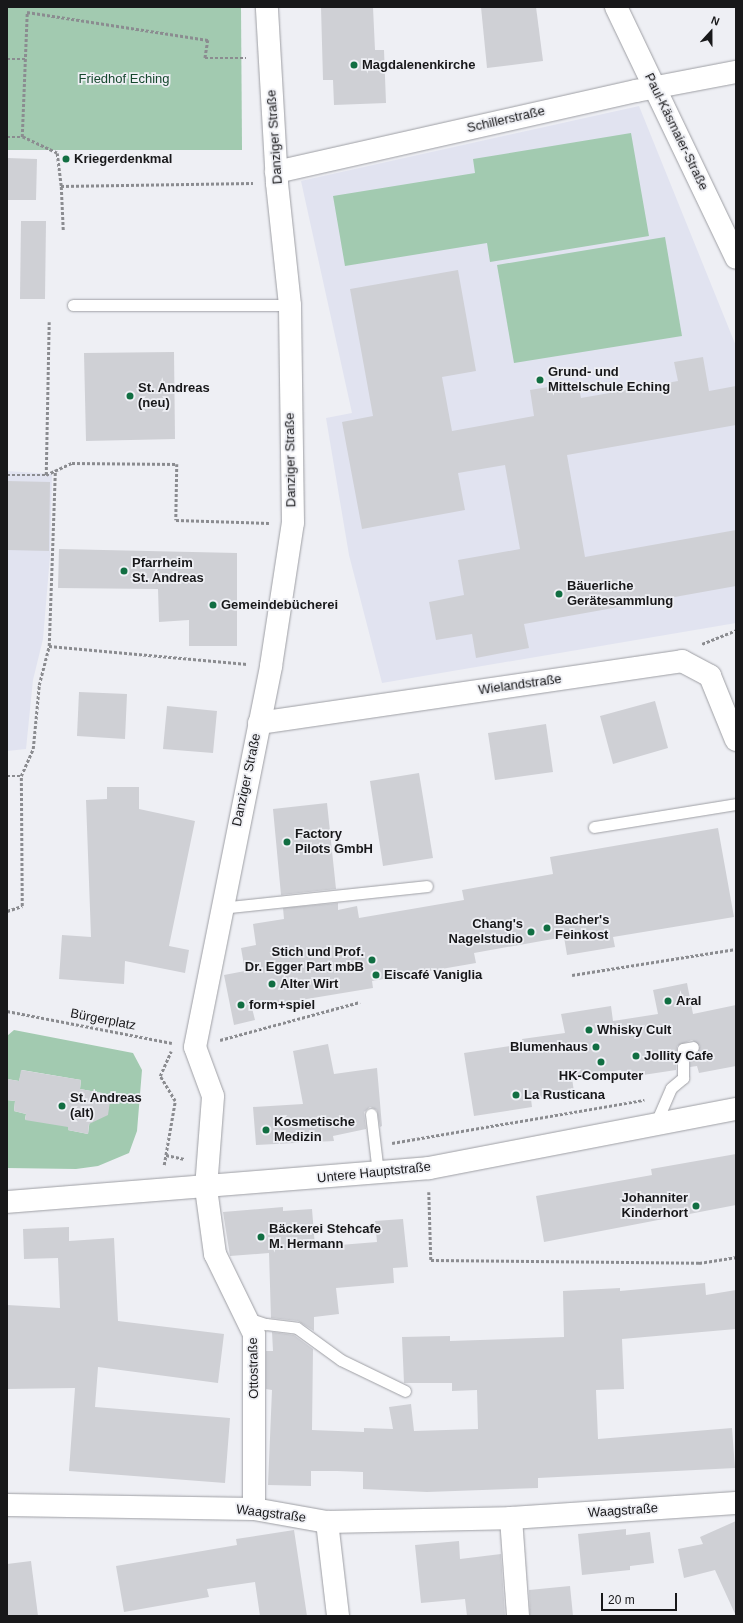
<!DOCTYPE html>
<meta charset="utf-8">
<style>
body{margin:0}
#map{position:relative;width:743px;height:1623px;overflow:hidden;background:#eeeff4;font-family:Arial,sans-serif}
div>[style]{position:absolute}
.built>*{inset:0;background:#e1e3f0}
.green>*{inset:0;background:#a2cab0}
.building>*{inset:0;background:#cfd0d5}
.path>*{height:2.5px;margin-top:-1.25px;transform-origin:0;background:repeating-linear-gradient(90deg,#8b8c90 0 3px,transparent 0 5px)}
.roads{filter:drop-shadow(0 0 1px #9e9fa4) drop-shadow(0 0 1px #9e9fa4)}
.lane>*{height:11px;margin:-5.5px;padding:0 5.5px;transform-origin:5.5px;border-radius:5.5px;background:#fff}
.street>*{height:22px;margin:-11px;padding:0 11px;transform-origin:11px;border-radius:11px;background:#fff}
.secondary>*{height:22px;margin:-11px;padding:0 11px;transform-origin:11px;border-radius:11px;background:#fff}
.dots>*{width:11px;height:11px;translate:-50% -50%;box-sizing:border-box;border:2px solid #eeeff4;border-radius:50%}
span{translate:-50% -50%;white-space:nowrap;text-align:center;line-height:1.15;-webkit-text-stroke:3.5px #eeeff4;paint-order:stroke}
.poi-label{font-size:13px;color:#18181a;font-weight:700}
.left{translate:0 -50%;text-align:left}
.right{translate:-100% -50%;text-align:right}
.park-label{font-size:13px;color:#16482e}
.street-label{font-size:13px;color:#18181a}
.frame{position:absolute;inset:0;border:8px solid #18181a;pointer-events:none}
.north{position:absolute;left:691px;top:12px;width:40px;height:40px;-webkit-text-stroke:3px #eeeff4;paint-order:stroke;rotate:21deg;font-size:11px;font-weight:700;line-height:16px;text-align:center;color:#18181a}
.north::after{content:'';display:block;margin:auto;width:14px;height:18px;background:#18181a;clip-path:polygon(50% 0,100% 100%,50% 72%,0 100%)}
.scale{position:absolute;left:601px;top:1593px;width:76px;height:18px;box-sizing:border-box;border:2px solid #18181a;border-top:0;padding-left:5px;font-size:12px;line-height:14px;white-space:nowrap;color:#18181a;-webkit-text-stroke:3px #eeeff4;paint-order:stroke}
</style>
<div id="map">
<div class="built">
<div style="clip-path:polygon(639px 106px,736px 346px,736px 623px,382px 683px,349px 555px,326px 418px,352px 413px,301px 181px)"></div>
<div style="clip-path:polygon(7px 471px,52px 474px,50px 556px,43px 639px,33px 680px,26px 749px,7px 751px)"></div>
</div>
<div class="green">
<div style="clip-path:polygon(7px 7px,241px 7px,242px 150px,7px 150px)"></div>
<div style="clip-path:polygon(631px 133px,649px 236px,490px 262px,487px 243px,345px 266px,333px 196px,475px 173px,473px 159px)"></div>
<div style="clip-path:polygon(665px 237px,682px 336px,514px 363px,497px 265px)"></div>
<div style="clip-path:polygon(14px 1030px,133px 1053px,142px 1070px,137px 1131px,129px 1153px,98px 1166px,76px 1169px,7px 1168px,7px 1100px,15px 1101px,14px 1111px,26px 1114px,25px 1119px,69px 1121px,68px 1130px,88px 1134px,90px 1119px,110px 1101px,102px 1093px,80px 1089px,81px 1080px,22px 1070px,19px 1081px,7px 1079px,7px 1036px)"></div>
</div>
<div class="building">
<div style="clip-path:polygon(321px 7px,373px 7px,375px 50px,384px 50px,386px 103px,334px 105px,333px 80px,323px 80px)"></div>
<div style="clip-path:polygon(481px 7px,536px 7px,543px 61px,487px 68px)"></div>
<div style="clip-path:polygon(7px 158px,37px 159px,36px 200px,7px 200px)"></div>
<div style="clip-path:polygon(21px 221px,46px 221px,45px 299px,20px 299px)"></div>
<div style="clip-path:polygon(458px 270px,476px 371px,442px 377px,452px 431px,534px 416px,530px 390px,578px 382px,581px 398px,678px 381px,674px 362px,703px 357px,709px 391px,736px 386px,736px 425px,567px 455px,585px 557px,736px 530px,736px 586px,524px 624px,529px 648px,476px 658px,472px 634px,436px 640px,429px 602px,464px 595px,458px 560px,520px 549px,505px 465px,458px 473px,465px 510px,362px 529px,342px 422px,373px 416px,350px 289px)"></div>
<div style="clip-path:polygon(174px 352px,175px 439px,86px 441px,84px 353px)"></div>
<div style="clip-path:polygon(7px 481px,50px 482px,49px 551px,7px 550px)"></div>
<div style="clip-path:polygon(59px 549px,237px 553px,237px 646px,189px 646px,189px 620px,159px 622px,158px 589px,58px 588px)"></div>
<div style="clip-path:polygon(79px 692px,127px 694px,125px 739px,77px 736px)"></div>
<div style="clip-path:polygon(655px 701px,668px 748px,613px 764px,600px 716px)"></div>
<div style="clip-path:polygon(167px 706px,217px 711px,213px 753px,163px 749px)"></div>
<div style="clip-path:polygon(546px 724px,553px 772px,495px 780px,488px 733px)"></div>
<div style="clip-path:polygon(419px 773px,433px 858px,383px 866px,370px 781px)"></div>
<div style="clip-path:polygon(107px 787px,139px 787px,139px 809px,195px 821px,169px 946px,189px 950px,185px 973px,125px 961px,124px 984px,59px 979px,62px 935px,91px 937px,86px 800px,107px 799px)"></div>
<div style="clip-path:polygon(327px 803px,336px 889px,281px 895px,273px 809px)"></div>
<div style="clip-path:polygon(718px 828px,734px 917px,613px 937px,615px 947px,567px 955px,564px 937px,474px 953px,476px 963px,372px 981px,373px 988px,252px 1008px,255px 1020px,234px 1025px,224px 975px,245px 971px,241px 948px,256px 945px,253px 924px,284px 919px,283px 908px,338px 903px,338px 910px,357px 906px,359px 918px,464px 900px,462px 890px,553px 874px,550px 857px)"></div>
<div style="clip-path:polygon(687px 983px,693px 1014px,736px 1005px,736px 1066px,699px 1073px,697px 1066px,690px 1067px,690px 1055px,697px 1052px,700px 1046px,692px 1040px,677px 1046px,676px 1070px,623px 1078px,621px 1070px,572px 1078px,574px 1092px,531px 1099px,532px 1107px,474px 1116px,464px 1053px,523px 1044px,522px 1039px,565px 1033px,561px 1014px,611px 1006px,613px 1021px,658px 1014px,653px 990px)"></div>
<div style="clip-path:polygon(328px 1044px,334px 1074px,377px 1068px,382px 1126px,380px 1127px,377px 1110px,370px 1107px,364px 1112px,366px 1129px,333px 1136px,334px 1141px,256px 1145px,253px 1107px,303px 1104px,293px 1051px)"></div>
<div style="clip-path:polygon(21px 1070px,81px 1080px,80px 1089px,102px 1093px,110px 1101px,108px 1115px,89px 1124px,88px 1134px,68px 1130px,68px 1127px,25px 1120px,26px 1114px,14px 1111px,15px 1101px,7px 1100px,7px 1079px,19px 1081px)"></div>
<div style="clip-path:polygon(736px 1154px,736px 1205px,544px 1242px,536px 1196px,652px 1175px,651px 1169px)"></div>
<div style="clip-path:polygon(283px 1207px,283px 1211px,312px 1209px,315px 1247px,377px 1242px,375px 1221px,403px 1219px,408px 1267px,393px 1268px,394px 1283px,336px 1288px,339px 1314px,314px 1317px,314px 1331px,298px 1321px,271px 1318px,269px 1253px,230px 1256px,223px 1212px)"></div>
<div style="clip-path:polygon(69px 1227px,69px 1241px,114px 1238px,118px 1321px,224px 1334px,218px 1383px,98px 1367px,95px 1407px,230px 1418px,225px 1483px,69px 1471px,75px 1388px,7px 1389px,7px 1305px,60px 1308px,58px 1258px,24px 1259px,23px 1229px)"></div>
<div style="clip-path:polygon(705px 1283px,706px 1295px,736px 1290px,736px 1329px,622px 1339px,624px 1389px,596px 1390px,598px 1439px,732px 1428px,735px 1468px,538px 1478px,538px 1488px,427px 1492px,363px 1489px,363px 1472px,337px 1471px,311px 1471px,311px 1486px,268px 1485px,272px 1390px,266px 1389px,266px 1351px,273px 1351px,272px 1332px,294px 1335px,313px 1349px,312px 1430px,364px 1432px,364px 1428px,393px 1429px,389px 1407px,411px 1404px,414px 1431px,478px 1429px,477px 1390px,452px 1391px,452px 1383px,404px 1383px,402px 1337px,450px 1336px,450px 1341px,564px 1337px,563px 1291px,620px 1288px,620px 1291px)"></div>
<div style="clip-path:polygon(736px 1521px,736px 1616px,715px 1570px,684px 1578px,678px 1549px,703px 1544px,700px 1537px)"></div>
<div style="clip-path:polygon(626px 1529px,626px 1535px,650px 1532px,654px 1563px,630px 1566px,630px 1570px,582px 1575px,578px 1534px)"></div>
<div style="clip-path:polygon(294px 1530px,307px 1616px,260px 1616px,255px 1582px,207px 1589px,209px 1597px,124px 1612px,116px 1566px,237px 1545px,236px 1539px)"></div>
<div style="clip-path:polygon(459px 1541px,460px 1559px,501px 1554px,505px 1616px,467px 1616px,465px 1599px,421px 1603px,415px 1545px)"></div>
<div style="clip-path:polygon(31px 1561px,38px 1616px,7px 1616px,7px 1564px)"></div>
<div style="clip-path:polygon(570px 1586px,573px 1616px,530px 1616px,529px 1590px)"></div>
</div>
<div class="path">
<div style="left:7px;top:59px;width:18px"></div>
<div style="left:7px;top:137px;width:15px"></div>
<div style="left:61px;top:186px;width:33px;rotate:-97deg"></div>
<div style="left:57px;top:153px;width:38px;rotate:-155deg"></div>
<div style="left:22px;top:137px;width:125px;rotate:-87.7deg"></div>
<div style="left:27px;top:12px;width:183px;rotate:8.8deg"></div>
<div style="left:208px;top:40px;width:18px;rotate:99deg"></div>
<div style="left:205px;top:58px;width:41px"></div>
<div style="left:63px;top:230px;width:44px;rotate:-92.6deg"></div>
<div style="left:61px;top:186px;width:192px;rotate:-0.9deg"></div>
<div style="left:7px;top:475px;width:39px"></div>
<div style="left:46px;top:475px;width:29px;rotate:-25deg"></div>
<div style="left:72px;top:463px;width:105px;rotate:0.5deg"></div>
<div style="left:177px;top:464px;width:56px;rotate:91deg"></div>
<div style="left:176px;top:520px;width:93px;rotate:1.8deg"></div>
<div style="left:46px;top:475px;width:153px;rotate:-88.9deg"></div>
<div style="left:702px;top:644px;width:37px;rotate:-22deg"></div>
<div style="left:49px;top:646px;width:176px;rotate:-88deg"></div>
<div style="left:7px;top:776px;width:14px"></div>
<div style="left:7px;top:911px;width:16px;rotate:-18deg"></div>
<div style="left:22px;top:906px;width:130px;rotate:-90.4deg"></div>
<div style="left:21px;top:776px;width:30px;rotate:-66deg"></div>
<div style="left:33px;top:749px;width:64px;rotate:-84.6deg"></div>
<div style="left:39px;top:685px;width:40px;rotate:-75.6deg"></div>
<div style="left:49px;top:646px;width:199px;rotate:5.2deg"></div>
<div style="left:572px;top:975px;width:166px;rotate:-9deg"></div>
<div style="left:7px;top:1011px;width:168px;rotate:11deg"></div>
<div style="left:220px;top:1040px;width:145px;rotate:-15.2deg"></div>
<div style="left:392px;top:1143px;width:256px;rotate:-9.7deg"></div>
<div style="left:166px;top:1155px;width:19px;rotate:12deg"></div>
<div style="left:164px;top:1165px;width:65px;rotate:-80.2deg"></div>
<div style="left:175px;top:1101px;width:29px;rotate:-121deg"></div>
<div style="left:160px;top:1076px;width:27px;rotate:-66deg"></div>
<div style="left:429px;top:1192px;width:68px;rotate:88.3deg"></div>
<div style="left:431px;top:1260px;width:268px;rotate:0.6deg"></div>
<div style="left:699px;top:1263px;width:37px;rotate:-9deg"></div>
</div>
<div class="roads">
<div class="lane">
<div style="left:73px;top:305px;width:217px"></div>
<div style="left:594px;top:827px;width:144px;rotate:-9.2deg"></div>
<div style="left:221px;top:908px;width:207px;rotate:-6.1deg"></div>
<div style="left:371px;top:1114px;width:59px;rotate:83.2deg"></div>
<div style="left:655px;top:1125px;width:40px;rotate:-66.6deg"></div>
<div style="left:671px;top:1088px;width:16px;rotate:-40deg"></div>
<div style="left:683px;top:1078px;width:29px;rotate:-90deg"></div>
<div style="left:683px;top:1049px;width:10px;rotate:-11deg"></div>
<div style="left:247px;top:1318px;width:20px;rotate:18deg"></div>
<div style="left:266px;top:1324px;width:31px;rotate:7deg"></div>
<div style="left:297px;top:1328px;width:54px;rotate:36deg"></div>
<div style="left:341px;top:1360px;width:71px;rotate:25.8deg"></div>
</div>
<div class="street">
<div style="left:276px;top:172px;width:369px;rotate:-12.7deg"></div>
<div style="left:636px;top:91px;width:102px;rotate:-10.8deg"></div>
<div style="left:259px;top:723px;width:428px;rotate:-8.3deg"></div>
<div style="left:682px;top:661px;width:32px;rotate:28deg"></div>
<div style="left:710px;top:676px;width:69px;rotate:67.9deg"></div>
<div style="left:7px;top:1505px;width:247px;rotate:0.9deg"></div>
<div style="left:254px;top:1509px;width:74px;rotate:10.1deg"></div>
<div style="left:327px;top:1522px;width:184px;rotate:-1.2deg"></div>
<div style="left:511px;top:1518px;width:225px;rotate:-3.8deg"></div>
<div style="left:254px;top:1509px;width:175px;rotate:-90deg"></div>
<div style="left:254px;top:1334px;width:89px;rotate:-116deg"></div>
<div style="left:215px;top:1254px;width:67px;rotate:-97.8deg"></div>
<div style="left:206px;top:1188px;width:92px;rotate:-85.6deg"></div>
<div style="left:213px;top:1096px;width:52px;rotate:-110.2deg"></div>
<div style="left:195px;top:1047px;width:389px;rotate:-78.7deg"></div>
<div style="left:271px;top:666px;width:145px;rotate:-81.3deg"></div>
<div style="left:293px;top:523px;width:218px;rotate:-90.8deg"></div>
<div style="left:290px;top:305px;width:123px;rotate:-96.1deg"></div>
<div style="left:277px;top:183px;width:176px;rotate:-93.3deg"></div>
<div style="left:511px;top:1518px;width:98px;rotate:85.9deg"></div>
<div style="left:327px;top:1522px;width:95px;rotate:83.3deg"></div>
</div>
<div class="secondary">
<div style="left:616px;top:7px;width:278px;rotate:64.4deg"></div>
<div style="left:7px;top:1202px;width:423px;rotate:-4.6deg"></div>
<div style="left:429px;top:1168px;width:313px;rotate:-10.9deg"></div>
</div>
</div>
<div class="dots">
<div style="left:354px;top:65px;background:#116e42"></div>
<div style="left:66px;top:159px;background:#116e42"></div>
<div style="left:540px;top:380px;background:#116e42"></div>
<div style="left:130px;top:396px;background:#116e42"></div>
<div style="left:124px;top:571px;background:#116e42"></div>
<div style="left:559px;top:594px;background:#116e42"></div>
<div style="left:213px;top:605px;background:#116e42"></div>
<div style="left:287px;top:842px;background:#116e42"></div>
<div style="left:547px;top:928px;background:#116e42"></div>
<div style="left:531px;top:932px;background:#116e42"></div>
<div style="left:372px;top:960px;background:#116e42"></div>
<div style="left:376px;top:975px;background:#116e42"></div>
<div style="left:272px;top:984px;background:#116e42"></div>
<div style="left:668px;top:1001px;background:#116e42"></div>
<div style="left:241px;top:1005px;background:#116e42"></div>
<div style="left:589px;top:1030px;background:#116e42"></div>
<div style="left:596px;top:1047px;background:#116e42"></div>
<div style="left:636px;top:1056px;background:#116e42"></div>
<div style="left:601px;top:1062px;background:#116e42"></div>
<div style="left:516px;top:1095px;background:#116e42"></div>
<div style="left:62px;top:1106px;background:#116e42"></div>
<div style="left:266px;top:1130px;background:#116e42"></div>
<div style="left:696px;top:1206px;background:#116e42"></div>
<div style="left:261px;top:1237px;background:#116e42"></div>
</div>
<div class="poi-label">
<span class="left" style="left:362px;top:65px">Magdalenenkirche</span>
<span class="left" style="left:74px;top:159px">Kriegerdenkmal</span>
<span class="left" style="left:548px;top:380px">Grund- und<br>Mittelschule Eching</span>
<span class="left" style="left:138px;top:396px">St. Andreas<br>(neu)</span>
<span class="left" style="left:132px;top:571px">Pfarrheim<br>St. Andreas</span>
<span class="left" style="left:567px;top:594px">Bäuerliche<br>Gerätesammlung</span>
<span class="left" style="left:221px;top:605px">Gemeindebücherei</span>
<span class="left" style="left:295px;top:842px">Factory<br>Pilots GmbH</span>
<span class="left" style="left:555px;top:928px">Bacher's<br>Feinkost</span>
<span class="right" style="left:523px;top:932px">Chang's<br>Nagelstudio</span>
<span class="right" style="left:364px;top:960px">Stich und Prof.<br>Dr. Egger Part mbB</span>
<span class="left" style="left:384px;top:975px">Eiscafé Vaniglia</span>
<span class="left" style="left:280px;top:984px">Alter Wirt</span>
<span class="left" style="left:676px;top:1001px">Aral</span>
<span class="left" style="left:249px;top:1005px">form+spiel</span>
<span class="left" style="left:597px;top:1030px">Whisky Cult</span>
<span class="right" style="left:588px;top:1047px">Blumenhaus</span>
<span class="left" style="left:644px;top:1056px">Jollity Cafe</span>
<span style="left:601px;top:1076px">HK-Computer</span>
<span class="left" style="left:524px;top:1095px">La Rusticana</span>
<span class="left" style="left:70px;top:1106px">St. Andreas<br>(alt)</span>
<span class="left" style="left:274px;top:1130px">Kosmetische<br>Medizin</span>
<span class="right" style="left:688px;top:1206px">Johanniter<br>Kinderhort</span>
<span class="left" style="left:269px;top:1237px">Bäckerei Stehcafe<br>M. Hermann</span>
</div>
<div class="park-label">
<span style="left:124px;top:79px">Friedhof Eching</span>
</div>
<div class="street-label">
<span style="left:506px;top:120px;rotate:-13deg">Schillerstraße</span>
<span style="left:676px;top:132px;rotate:64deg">Paul-Käsmaier-Straße</span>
<span style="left:275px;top:137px;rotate:-94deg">Danziger Straße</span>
<span style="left:291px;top:460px;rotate:-91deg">Danziger Straße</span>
<span style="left:520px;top:685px;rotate:-8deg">Wielandstraße</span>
<span style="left:247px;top:780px;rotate:-78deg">Danziger Straße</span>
<span style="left:103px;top:1020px;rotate:11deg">Bürgerplatz</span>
<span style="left:374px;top:1173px;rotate:-6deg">Untere Hauptstraße</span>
<span style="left:254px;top:1368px;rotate:-91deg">Ottostraße</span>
<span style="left:623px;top:1511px;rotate:-4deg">Waagstraße</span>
<span style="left:271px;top:1514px;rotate:7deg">Waagstraße</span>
</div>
<div class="frame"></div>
<div class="north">N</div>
<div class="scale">20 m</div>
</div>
